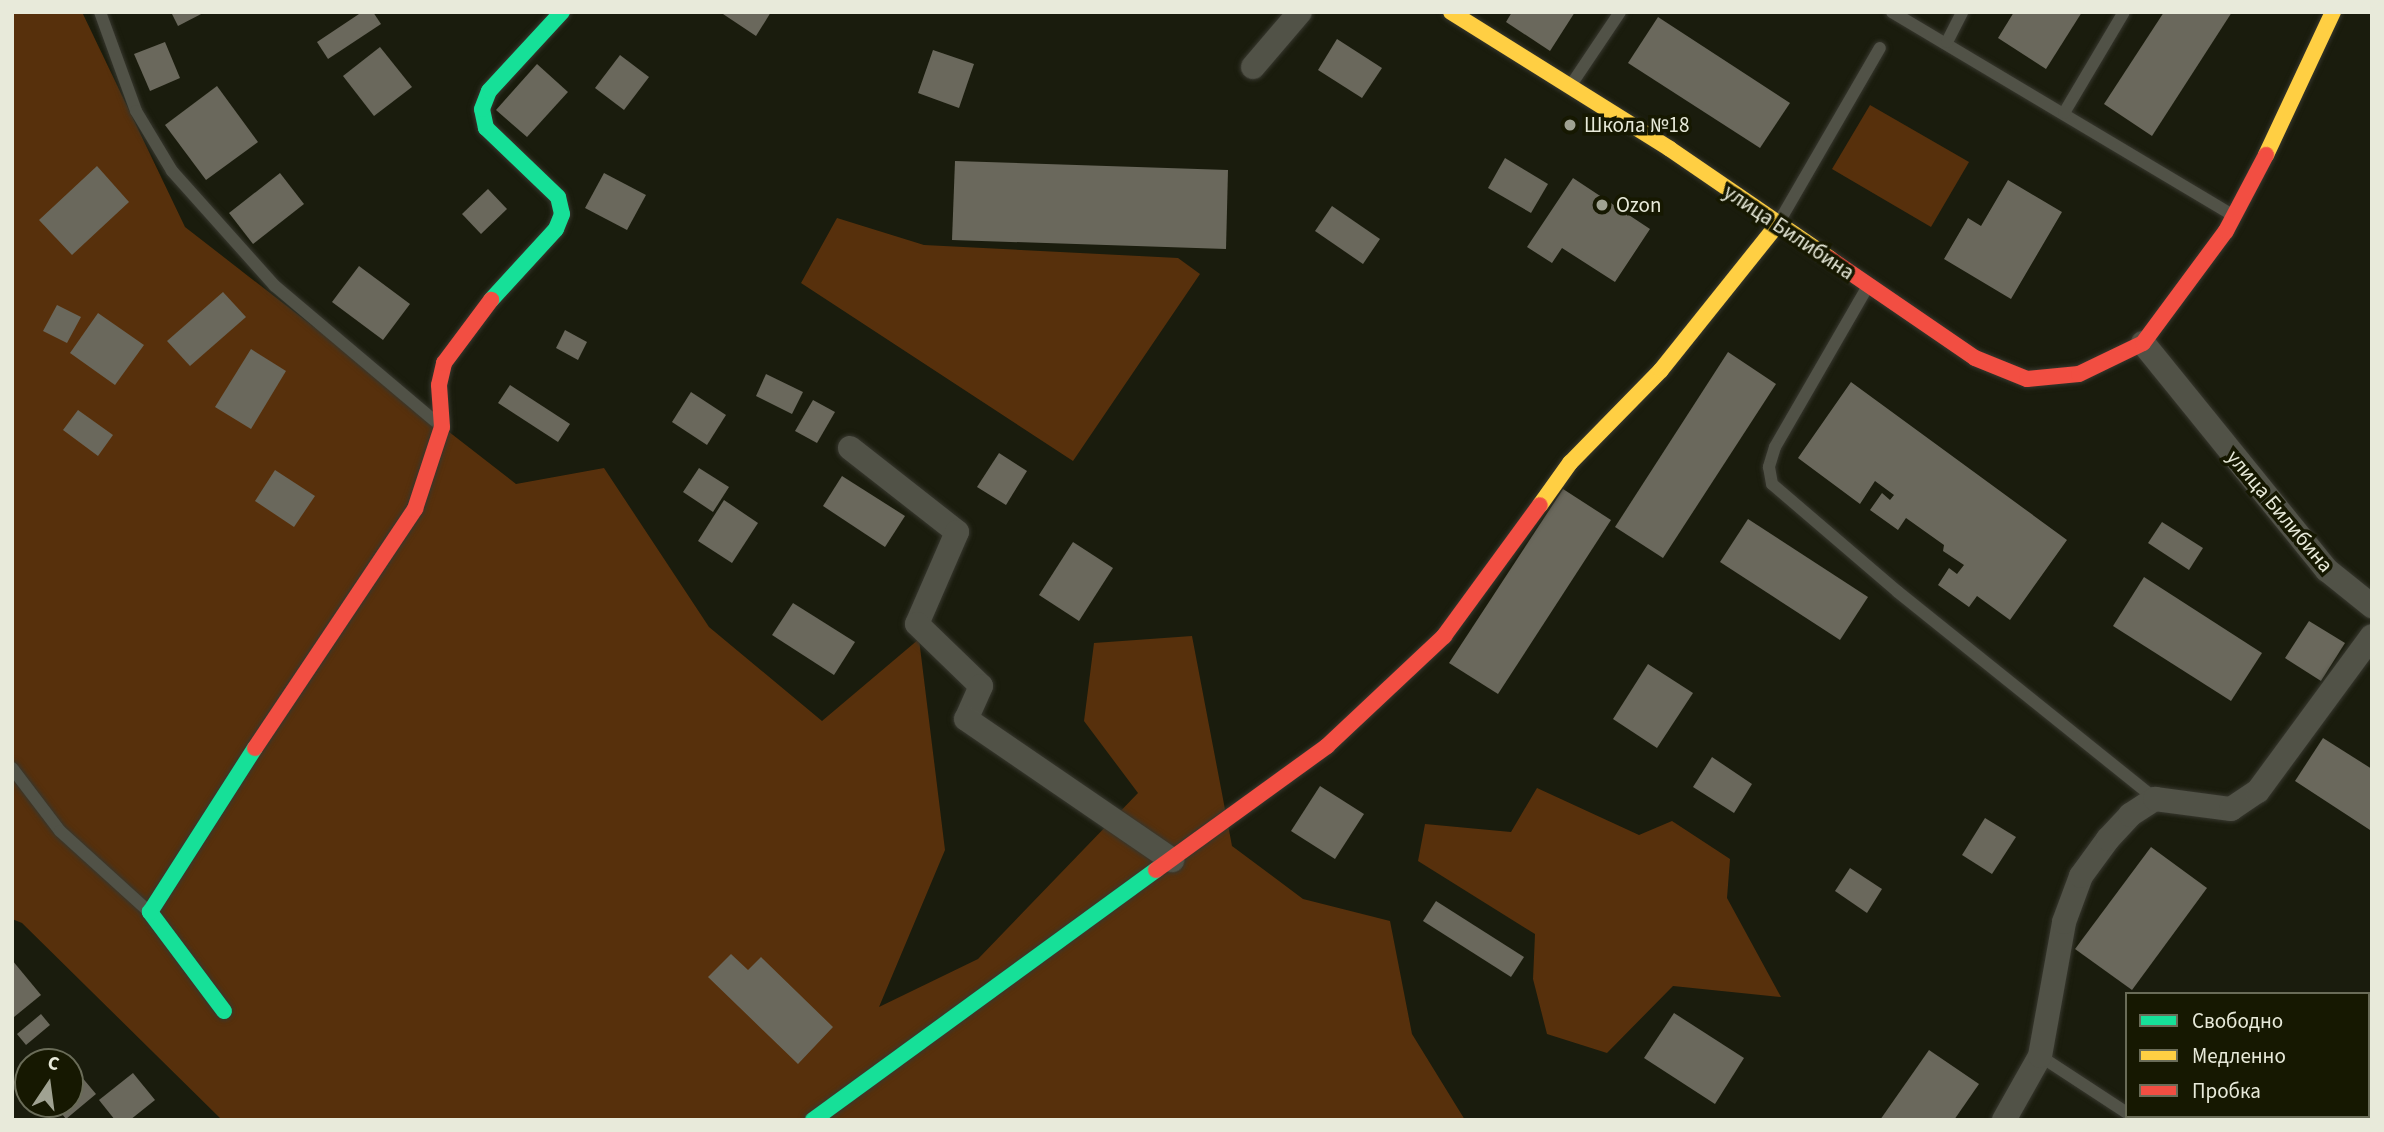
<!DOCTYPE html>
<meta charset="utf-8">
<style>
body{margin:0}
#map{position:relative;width:2384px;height:1132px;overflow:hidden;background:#1a1c0d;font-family:"Source Sans 3",sans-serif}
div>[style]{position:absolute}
.green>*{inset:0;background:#57300c}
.building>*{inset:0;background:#6a685c}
.roads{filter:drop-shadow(0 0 2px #37372e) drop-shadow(0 0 2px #37372e)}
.lane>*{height:12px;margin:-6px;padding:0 6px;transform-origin:6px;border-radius:6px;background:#515247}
.street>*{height:24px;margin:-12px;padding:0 12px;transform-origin:12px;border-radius:12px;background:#515247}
.fast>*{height:16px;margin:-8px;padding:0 8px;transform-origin:8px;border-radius:8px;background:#16e098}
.slow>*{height:16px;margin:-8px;padding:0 8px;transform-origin:8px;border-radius:8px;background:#ffcf43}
.jam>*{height:16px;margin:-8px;padding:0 8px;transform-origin:8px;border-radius:8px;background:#f24e42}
.dots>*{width:19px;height:19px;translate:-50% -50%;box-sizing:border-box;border:4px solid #161801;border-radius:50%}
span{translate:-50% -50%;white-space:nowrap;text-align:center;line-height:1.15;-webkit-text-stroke:7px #161801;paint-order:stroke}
.poi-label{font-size:21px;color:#e8eada}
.left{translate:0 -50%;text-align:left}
.street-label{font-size:21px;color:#e8eada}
.frame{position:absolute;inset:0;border:14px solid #e8eada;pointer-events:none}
.legend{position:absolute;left:2125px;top:992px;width:245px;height:126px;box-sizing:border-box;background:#161801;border:2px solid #6a6c58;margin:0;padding:9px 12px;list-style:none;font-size:21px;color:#e8eada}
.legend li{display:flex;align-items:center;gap:14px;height:35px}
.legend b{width:35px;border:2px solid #6a6c58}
.north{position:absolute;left:14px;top:1048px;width:70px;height:70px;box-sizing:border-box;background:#161801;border:2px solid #6a6c58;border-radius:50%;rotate:13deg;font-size:19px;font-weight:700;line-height:28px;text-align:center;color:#e8eada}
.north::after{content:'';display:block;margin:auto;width:24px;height:32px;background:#a0a292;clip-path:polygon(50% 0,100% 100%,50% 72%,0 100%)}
</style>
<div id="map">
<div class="green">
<div style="clip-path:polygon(12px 12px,82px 12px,185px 227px,516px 484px,604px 468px,709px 627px,822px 721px,919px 639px,945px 850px,879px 1007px,978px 959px,1138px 793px,1084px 721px,1094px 643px,1192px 636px,1232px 846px,1303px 899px,1390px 921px,1412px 1034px,1465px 1120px,222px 1120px,22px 923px,12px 919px)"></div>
<div style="clip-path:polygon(1870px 105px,1969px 162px,1931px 227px,1832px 169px)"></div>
<div style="clip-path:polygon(837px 218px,924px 245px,1178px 258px,1200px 274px,1073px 461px,801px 283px)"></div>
<div style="clip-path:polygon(1537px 788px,1639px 835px,1672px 821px,1730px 859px,1727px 898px,1781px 997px,1673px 986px,1607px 1053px,1547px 1034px,1533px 979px,1535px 934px,1418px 861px,1425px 824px,1511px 832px)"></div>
</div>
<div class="building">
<div style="clip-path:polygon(171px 12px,205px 12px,178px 26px)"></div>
<div style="clip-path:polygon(362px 12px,373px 12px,381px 24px,328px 59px,317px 42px)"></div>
<div style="clip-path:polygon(720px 12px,771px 12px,756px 36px)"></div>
<div style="clip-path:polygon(1512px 12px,1575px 12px,1550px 51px,1506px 22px)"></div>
<div style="clip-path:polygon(2014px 12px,2082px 12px,2046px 69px,1998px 38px)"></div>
<div style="clip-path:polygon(2164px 12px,2232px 12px,2152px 136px,2104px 104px)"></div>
<div style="clip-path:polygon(1658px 17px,1790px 103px,1760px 148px,1628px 63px)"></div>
<div style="clip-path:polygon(1337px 39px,1382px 68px,1362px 98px,1318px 70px)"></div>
<div style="clip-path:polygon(165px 42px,180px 78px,150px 91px,134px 54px)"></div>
<div style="clip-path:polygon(380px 47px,412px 87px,374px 116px,343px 76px)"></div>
<div style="clip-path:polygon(933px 50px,974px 64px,959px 108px,918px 93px)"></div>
<div style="clip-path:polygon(620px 55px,649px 77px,624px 110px,595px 88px)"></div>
<div style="clip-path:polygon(537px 64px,568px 92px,527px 137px,496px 110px)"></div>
<div style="clip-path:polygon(217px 86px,258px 142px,206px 180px,165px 125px)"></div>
<div style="clip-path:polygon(1505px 158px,1548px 184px,1531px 213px,1488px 188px)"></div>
<div style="clip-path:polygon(955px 161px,1228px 170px,1226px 249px,952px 240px)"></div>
<div style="clip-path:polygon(97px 166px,129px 202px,72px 255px,39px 220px)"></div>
<div style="clip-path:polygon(280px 173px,304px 204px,253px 244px,229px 213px)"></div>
<div style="clip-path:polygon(604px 173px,646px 195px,627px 230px,585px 208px)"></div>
<div style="clip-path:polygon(1573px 178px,1650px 229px,1615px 282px,1562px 248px,1552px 263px,1527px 247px)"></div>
<div style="clip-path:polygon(2008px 180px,2062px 212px,2011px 299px,1944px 259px,1968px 218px,1981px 226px)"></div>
<div style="clip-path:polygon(488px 189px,507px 209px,481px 234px,462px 214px)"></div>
<div style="clip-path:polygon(1332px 206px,1380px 239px,1363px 264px,1315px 231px)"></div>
<div style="clip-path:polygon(359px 266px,410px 304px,383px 340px,332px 302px)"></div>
<div style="clip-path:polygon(223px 292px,246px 317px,190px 366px,167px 341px)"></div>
<div style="clip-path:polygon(57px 305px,81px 317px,67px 343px,43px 331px)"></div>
<div style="clip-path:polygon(98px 313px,144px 345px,115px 385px,70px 353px)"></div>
<div style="clip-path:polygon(565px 330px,587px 342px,578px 360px,556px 348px)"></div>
<div style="clip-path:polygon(251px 349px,286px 371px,251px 429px,215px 407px)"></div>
<div style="clip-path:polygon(1728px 352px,1776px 384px,1663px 558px,1615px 527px)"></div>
<div style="clip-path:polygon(766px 374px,803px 392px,792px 414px,756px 396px)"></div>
<div style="clip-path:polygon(1851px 382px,2067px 540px,2010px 620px,1977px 596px,1969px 607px,1938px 585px,1949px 568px,1957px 574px,1964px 565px,1943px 551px,1944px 545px,1906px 518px,1898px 530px,1870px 510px,1882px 493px,1890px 500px,1894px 495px,1875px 481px,1860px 504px,1798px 458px)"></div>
<div style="clip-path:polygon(510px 385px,570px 424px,558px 442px,498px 403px)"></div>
<div style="clip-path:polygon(691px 392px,726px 415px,707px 445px,672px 422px)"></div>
<div style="clip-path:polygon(813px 400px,835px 412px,817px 443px,795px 431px)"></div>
<div style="clip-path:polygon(78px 410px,113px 435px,98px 456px,63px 430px)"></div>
<div style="clip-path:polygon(999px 453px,1027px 471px,1006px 505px,977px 487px)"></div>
<div style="clip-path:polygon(699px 468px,729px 487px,713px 512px,683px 492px)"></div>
<div style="clip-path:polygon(275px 470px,315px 496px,294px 527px,255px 501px)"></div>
<div style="clip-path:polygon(842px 476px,905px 516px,885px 547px,823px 506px)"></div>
<div style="clip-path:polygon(1563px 489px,1611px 520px,1498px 694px,1449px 663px)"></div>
<div style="clip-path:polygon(724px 500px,758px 523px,732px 563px,698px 541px)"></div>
<div style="clip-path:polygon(1748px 519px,1868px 597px,1840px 640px,1720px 562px)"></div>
<div style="clip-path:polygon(2162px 522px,2203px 548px,2189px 570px,2148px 543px)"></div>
<div style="clip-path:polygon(1073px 542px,1113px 568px,1079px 621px,1039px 595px)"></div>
<div style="clip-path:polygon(2144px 577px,2262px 653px,2231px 701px,2113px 626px)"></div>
<div style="clip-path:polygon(793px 603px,855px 642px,834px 675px,772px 635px)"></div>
<div style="clip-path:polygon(2309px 621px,2345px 643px,2321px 681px,2285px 658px)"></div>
<div style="clip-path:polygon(1648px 664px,1693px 693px,1657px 748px,1613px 719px)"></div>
<div style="clip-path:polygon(2323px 738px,2372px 769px,2370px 830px,2295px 781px)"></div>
<div style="clip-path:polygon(1712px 757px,1752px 784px,1734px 813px,1693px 787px)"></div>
<div style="clip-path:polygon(1320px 786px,1364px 814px,1335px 859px,1291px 831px)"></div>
<div style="clip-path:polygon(1985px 818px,2016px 837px,1992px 874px,1962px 855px)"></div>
<div style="clip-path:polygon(2151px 847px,2207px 888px,2132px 990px,2075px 949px)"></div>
<div style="clip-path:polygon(1850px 868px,1882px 889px,1867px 913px,1835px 891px)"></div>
<div style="clip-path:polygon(1436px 901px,1524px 957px,1511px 977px,1423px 921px)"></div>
<div style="clip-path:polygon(731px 954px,748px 970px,761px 957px,833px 1027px,798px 1064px,708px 977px)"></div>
<div style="clip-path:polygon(12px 960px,41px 995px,14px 1017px,12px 1015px)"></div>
<div style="clip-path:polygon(2372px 1000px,2372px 1120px,2327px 1120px,2322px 1116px,2368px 1116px)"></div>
<div style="clip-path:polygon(1674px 1013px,1744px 1058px,1715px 1104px,1644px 1058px)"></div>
<div style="clip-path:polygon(41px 1014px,50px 1025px,26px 1045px,17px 1034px)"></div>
<div style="clip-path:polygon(1929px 1050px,1979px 1084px,1954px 1120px,1880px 1120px)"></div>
<div style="clip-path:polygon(70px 1063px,96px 1094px,66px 1119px,54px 1104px,70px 1104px)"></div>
<div style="clip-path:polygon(133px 1073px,155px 1100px,130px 1120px,115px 1120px,99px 1100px)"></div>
</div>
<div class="roads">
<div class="lane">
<div style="left:100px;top:12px;width:105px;rotate:70deg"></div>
<div style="left:136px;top:111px;width:70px;rotate:59deg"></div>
<div style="left:172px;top:171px;width:154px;rotate:48.2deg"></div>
<div style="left:275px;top:286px;width:209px;rotate:40.2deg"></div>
<div style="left:1892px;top:12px;width:398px;rotate:30.8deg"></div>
<div style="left:1947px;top:42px;width:34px;rotate:-63deg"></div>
<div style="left:1571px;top:85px;width:88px;rotate:-56.1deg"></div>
<div style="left:2064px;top:113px;width:117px;rotate:-59.3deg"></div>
<div style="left:1779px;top:222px;width:201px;rotate:-59.9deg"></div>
<div style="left:1868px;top:286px;width:186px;rotate:120deg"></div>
<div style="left:1775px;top:447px;width:21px;rotate:107deg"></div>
<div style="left:1769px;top:467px;width:17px;rotate:80deg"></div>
<div style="left:1772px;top:484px;width:166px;rotate:40.6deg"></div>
<div style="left:1898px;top:592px;width:330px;rotate:38.8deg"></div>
<div style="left:12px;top:768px;width:79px;rotate:52.7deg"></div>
<div style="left:60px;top:831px;width:118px;rotate:42.2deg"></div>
<div style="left:2040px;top:1056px;width:104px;rotate:33.2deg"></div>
<div style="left:2144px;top:1116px;width:16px;rotate:14deg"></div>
</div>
<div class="street">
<div style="left:1253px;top:67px;width:72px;rotate:-49.5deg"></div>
<div style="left:2143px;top:343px;width:292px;rotate:51deg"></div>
<div style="left:2327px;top:570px;width:58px;rotate:38.7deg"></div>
<div style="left:850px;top:448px;width:136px;rotate:38.1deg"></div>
<div style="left:957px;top:532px;width:100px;rotate:113.5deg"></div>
<div style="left:917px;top:624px;width:89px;rotate:44.1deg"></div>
<div style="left:981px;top:686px;width:36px;rotate:114deg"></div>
<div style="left:966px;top:719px;width:250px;rotate:34.4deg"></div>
<div style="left:2004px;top:1120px;width:73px;rotate:-60.6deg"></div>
<div style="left:2040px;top:1056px;width:136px;rotate:-79.8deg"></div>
<div style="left:2064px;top:922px;width:49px;rotate:-69.7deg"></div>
<div style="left:2081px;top:876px;width:46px;rotate:-53.9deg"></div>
<div style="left:2108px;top:839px;width:33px;rotate:-47deg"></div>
<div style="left:2130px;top:815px;width:30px;rotate:-33deg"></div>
<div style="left:2155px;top:799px;width:77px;rotate:7.5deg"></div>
<div style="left:2231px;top:809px;width:32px;rotate:-34deg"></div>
<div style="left:2258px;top:791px;width:192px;rotate:-53.7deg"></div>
</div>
<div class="fast">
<div style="left:491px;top:300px;width:96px;rotate:-47.5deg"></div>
<div style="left:556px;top:229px;width:16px;rotate:-68deg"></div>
<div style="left:562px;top:214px;width:17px;rotate:-103deg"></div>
<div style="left:558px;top:197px;width:100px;rotate:-136.2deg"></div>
<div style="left:486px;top:128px;width:19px;rotate:-102deg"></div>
<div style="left:482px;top:109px;width:19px;rotate:-69deg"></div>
<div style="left:489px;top:91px;width:108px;rotate:-47.3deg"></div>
<div style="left:224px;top:1011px;width:124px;rotate:-126.8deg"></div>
<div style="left:150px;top:912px;width:195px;rotate:-57.4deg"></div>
<div style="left:813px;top:1120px;width:424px;rotate:-36.1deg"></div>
</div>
<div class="slow">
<div style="left:1451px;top:12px;width:258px;rotate:32deg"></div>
<div style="left:1670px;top:149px;width:193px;rotate:34.4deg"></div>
<div style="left:2266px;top:155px;width:158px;rotate:-64.9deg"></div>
<div style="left:1540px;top:505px;width:52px;rotate:-54.5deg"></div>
<div style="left:1570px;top:463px;width:130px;rotate:-45.6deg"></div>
<div style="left:1661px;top:370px;width:186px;rotate:-51.3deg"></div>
</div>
<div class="jam">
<div style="left:1829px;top:258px;width:177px;rotate:34.4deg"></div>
<div style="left:1975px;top:358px;width:56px;rotate:22deg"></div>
<div style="left:2027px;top:379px;width:52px;rotate:-5.5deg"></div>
<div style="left:2079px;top:374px;width:71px;rotate:-25.8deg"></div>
<div style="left:2143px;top:343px;width:139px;rotate:-53.5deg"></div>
<div style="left:2226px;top:231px;width:86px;rotate:-62.2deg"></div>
<div style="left:255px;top:748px;width:288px;rotate:-56.2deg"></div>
<div style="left:415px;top:509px;width:86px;rotate:-71.8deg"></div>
<div style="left:442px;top:427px;width:42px;rotate:-94.1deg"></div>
<div style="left:439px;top:385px;width:23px;rotate:-77deg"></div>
<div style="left:444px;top:363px;width:79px;rotate:-53.3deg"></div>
<div style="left:1156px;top:870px;width:211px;rotate:-35.9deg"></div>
<div style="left:1327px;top:746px;width:161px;rotate:-43.2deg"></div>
<div style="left:1444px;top:636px;width:162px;rotate:-53.8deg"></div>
</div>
</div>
<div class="dots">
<div style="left:1570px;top:125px;background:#a0a292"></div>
<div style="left:1602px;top:205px;background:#a0a292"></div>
</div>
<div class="poi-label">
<span class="left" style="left:1584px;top:125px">Школа №18</span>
<span class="left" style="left:1616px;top:205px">Ozon</span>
</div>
<div class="street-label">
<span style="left:1789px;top:232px;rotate:34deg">улица Билибина</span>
<span style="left:2280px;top:511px;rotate:50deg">улица Билибина</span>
</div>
<div class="frame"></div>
<ul class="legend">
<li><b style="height:9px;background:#16e098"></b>Свободно</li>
<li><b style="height:9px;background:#ffcf43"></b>Медленно</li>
<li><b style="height:9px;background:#f24e42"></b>Пробка</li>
</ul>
<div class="north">С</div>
</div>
